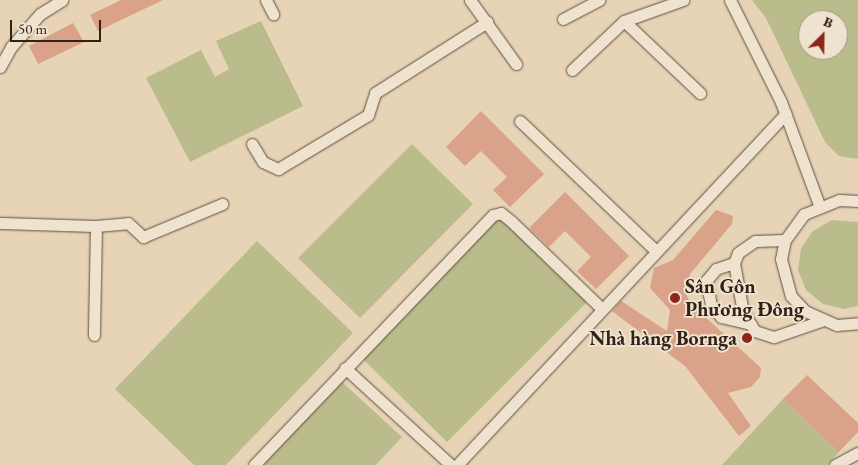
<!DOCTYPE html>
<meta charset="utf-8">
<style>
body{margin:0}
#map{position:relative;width:858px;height:465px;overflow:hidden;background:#e7d4b7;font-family:"EB Garamond",serif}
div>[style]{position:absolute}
.green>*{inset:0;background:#babc8b}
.building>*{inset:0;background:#daa289}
.roads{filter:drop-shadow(0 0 1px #5f4e3e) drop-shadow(0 0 1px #5f4e3e)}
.minor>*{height:11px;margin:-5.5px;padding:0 5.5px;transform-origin:5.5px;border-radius:5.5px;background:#efe3d0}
.dots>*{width:14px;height:14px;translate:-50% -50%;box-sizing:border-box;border:2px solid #efe3d0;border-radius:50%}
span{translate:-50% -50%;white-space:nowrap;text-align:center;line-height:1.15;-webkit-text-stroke:4px #efe3d0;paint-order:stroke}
.poi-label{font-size:20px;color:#322116;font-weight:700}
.left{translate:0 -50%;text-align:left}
.right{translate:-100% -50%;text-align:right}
.north{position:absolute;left:798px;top:10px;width:50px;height:50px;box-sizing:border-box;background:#efe3d0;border:1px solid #a39586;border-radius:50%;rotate:23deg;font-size:14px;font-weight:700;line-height:20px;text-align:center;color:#322116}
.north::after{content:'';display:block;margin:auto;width:18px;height:22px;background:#8f2418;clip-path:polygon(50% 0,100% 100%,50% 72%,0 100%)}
.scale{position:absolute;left:10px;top:20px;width:91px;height:22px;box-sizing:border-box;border:2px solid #322116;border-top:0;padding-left:6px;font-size:15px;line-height:18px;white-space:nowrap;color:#322116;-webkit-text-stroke:4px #efe3d0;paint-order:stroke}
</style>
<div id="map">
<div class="green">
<div style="clip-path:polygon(evenodd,752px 0,858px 0,858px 159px,839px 156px,825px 142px,766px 18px,752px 0,808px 20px,838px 20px,838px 50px,808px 50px,808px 20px)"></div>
<div style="clip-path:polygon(261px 21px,303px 106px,190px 162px,146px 78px,201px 50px,215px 77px,229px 69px,216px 41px)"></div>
<div style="clip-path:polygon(412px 144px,473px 204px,360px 318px,298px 258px)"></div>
<div style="clip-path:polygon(499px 214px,587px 302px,447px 442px,359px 355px)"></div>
<div style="clip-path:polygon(832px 220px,858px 222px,858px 306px,844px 309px,823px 304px,806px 290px,798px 270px,801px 248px,813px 231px)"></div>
<div style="clip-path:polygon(257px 241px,353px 333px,226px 465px,194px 465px,115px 389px)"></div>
<div style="clip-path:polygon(340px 380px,402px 437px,376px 465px,260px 465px)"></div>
<div style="clip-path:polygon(783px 399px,839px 452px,827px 465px,722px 465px)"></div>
</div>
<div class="building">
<div style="clip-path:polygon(121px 0,163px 0,98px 31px,90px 15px)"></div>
<div style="clip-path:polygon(73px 23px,84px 42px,38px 64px,29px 46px)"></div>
<div style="clip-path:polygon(481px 111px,544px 174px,510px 207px,493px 190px,507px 177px,481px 151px,465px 166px,446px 147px)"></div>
<div style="clip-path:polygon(565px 192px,629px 256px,596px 289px,577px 271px,591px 257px,565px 231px,549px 247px,529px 228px)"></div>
<div style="clip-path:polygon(716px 210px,733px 216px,732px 224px,690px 274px,686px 294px,690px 303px,761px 368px,760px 377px,751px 387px,728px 393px,751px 426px,739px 436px,685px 366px,612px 311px,621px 301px,667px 331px,670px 310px,650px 288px,654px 268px,673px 260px)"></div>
<div style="clip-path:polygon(807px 375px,858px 423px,858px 432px,839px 452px,783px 399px)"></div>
</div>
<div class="roads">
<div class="minor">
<div style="left:266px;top:0;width:16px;rotate:63deg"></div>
<div style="left:470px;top:0;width:79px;rotate:54.3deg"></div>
<div style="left:730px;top:0;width:114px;rotate:63.4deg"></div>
<div style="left:781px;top:102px;width:110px;rotate:69.7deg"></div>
<div style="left:563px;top:19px;width:41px;rotate:-27.8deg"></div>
<div style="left:624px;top:21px;width:105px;rotate:43.5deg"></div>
<div style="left:0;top:67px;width:23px;rotate:-61deg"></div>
<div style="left:11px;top:47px;width:44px;rotate:-48.7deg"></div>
<div style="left:40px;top:14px;width:26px;rotate:-32deg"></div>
<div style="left:572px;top:70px;width:71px;rotate:-43.3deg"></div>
<div style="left:624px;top:21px;width:63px;rotate:-19.6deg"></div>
<div style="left:520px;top:121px;width:188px;rotate:43.7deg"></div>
<div style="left:252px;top:144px;width:21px;rotate:59deg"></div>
<div style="left:263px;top:162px;width:17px;rotate:25deg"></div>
<div style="left:278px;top:169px;width:105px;rotate:-31deg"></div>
<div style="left:368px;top:115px;width:23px;rotate:-72deg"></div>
<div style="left:375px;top:93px;width:133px;rotate:-32.4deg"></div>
<div style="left:858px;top:201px;width:19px;rotate:-177deg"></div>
<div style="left:839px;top:200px;width:38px;rotate:158deg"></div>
<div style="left:804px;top:214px;width:32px;rotate:126deg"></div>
<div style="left:785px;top:240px;width:19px;rotate:102deg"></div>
<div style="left:781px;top:259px;width:38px;rotate:75deg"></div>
<div style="left:791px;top:296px;width:21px;rotate:47deg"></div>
<div style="left:805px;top:311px;width:35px;rotate:24deg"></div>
<div style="left:837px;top:325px;width:21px;rotate:-5deg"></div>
<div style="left:0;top:223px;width:96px;rotate:1.8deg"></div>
<div style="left:96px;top:226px;width:109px;rotate:91.1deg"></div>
<div style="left:96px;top:226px;width:32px;rotate:-5deg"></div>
<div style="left:128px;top:223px;width:21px;rotate:43deg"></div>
<div style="left:143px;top:237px;width:86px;rotate:-22.7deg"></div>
<div style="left:785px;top:240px;width:30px;rotate:178deg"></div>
<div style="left:755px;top:241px;width:21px;rotate:145deg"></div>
<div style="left:738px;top:253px;width:11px;rotate:112deg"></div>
<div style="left:734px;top:263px;width:50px;rotate:79.6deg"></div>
<div style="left:743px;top:312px;width:22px;rotate:58deg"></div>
<div style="left:755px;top:331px;width:20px;rotate:18deg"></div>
<div style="left:774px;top:337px;width:50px;rotate:-18.8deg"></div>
<div style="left:734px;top:263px;width:19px;rotate:162deg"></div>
<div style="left:716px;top:269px;width:16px;rotate:130deg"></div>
<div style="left:706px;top:281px;width:25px;rotate:78deg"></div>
<div style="left:711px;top:305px;width:16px;rotate:50deg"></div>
<div style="left:721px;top:317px;width:28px;rotate:13deg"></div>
<div style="left:345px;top:368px;width:144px;rotate:42.5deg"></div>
<div style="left:254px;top:465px;width:346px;rotate:-46.3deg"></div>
<div style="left:493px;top:215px;width:8px;rotate:-14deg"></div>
<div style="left:501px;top:213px;width:14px;rotate:39deg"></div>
<div style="left:512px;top:222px;width:125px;rotate:44deg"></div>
<div style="left:457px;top:465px;width:481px;rotate:-46.9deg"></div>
<div style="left:835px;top:465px;width:26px;rotate:-28deg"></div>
</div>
</div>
<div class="dots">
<div style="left:675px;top:298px;background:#8f2418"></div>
<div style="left:747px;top:338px;background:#8f2418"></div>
</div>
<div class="poi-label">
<span class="left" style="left:685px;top:298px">Sân Gôn<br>Phương Đông</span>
<span class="right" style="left:737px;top:338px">Nhà hàng Bornga</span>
</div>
<div class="north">B</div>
<div class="scale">50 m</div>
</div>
